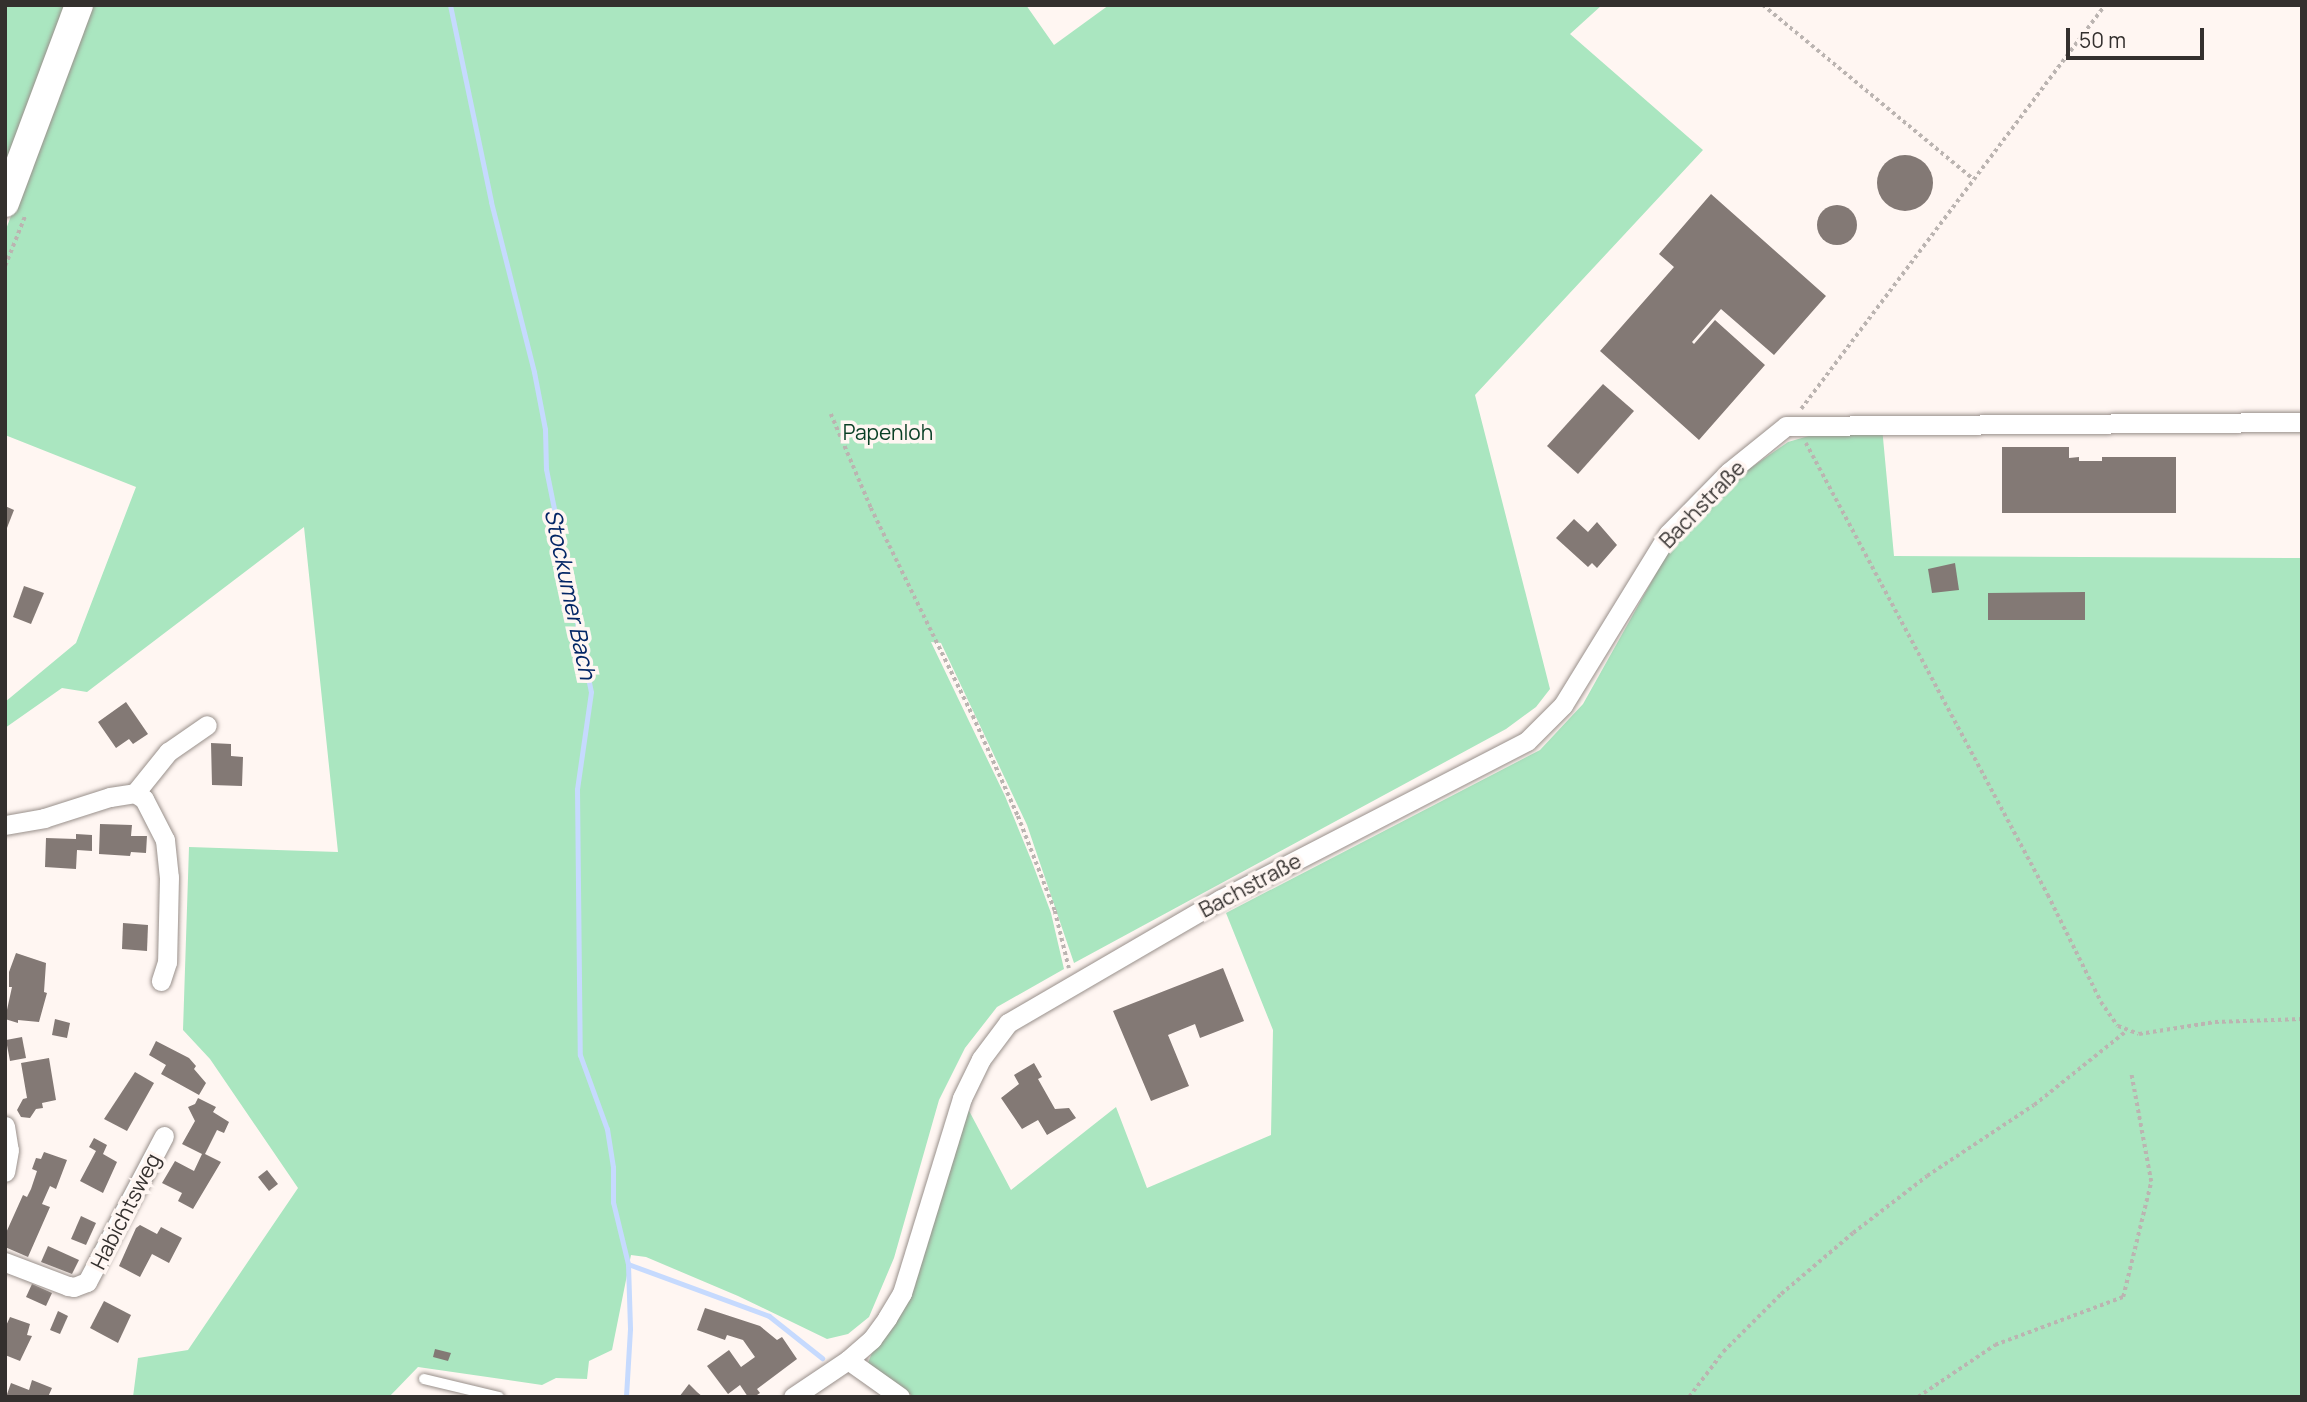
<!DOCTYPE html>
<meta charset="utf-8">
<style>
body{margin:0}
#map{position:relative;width:2307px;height:1402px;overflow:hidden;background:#fff6f2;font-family:Manrope,sans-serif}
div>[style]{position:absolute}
.green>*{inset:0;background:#aae6c0}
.stream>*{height:5px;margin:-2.5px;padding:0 2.5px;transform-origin:2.5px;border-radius:2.5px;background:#c6dafe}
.building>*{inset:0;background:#837975}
.round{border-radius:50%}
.path>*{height:3.5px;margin-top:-1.75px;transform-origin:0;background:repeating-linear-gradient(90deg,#bbb4b1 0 3.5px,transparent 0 7px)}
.roads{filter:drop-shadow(0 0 2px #99908b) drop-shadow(0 0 2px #99908b)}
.lane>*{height:10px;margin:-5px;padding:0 5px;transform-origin:5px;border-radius:5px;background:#fff}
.street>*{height:19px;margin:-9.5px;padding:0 9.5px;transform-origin:9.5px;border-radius:9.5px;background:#fff}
.secondary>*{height:28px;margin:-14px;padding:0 14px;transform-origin:14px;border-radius:14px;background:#fff}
span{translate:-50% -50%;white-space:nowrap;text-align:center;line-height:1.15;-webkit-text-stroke:7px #fff6f2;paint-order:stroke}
.park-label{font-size:21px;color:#093f25}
.street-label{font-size:21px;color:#34302e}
.water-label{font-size:23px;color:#032666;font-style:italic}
.frame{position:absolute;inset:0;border:7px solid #34302e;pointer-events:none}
.scale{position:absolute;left:2066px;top:28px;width:138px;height:32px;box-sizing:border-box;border:4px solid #34302e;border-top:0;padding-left:9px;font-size:21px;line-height:24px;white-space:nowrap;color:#34302e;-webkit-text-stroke:5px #fff6f2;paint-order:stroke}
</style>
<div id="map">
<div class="green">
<div style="clip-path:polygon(5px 5px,68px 5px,5px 177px)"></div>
<div style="clip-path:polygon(89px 5px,1026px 5px,1054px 45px,1109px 5px,1602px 5px,1570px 34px,1703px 150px,1475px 395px,1550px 689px,1536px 707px,1506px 729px,1074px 963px,1027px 825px,941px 643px,931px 642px,1005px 796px,1032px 862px,1051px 913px,1064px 969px,997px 1007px,965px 1048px,939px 1100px,894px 1258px,869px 1317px,848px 1334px,827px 1339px,738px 1296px,646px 1257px,631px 1255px,612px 1350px,589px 1361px,587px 1379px,556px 1378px,542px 1385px,418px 1367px,389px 1397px,133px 1397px,138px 1358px,188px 1350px,298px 1188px,210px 1059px,183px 1030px,189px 847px,338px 852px,304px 527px,87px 692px,62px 688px,5px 728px,5px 702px,76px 643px,136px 487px,5px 435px,5px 232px)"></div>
<div style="clip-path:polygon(1882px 427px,1894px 556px,2302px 558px,2302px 1397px,914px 1397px,868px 1363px,967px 1107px,1011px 1190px,1116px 1107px,1147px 1188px,1271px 1135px,1273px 1030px,1226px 913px,1540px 750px,1583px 704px,1677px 536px,1729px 483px,1788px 442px,1812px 435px)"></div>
</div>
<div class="stream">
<div style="left:450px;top:5px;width:201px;rotate:78.2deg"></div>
<div style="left:491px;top:202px;width:175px;rotate:75.8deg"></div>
<div style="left:534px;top:372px;width:58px;rotate:79.1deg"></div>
<div style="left:545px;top:429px;width:40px;rotate:88.6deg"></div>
<div style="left:546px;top:469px;width:227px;rotate:78.6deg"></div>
<div style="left:591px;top:692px;width:98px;rotate:98.2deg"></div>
<div style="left:577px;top:789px;width:266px;rotate:89.4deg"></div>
<div style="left:580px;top:1055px;width:79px;rotate:70deg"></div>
<div style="left:607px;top:1129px;width:38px;rotate:81deg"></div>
<div style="left:613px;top:1167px;width:35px;rotate:90deg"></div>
<div style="left:613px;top:1202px;width:64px;rotate:76.4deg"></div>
<div style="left:628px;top:1264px;width:65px;rotate:88.2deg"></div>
<div style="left:630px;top:1329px;width:68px;rotate:93.4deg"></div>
<div style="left:628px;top:1264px;width:150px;rotate:20.2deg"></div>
<div style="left:769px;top:1316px;width:68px;rotate:38.4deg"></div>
</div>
<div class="building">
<div class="round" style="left:1877px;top:155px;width:56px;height:56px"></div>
<div style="clip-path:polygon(1711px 194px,1826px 296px,1774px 355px,1721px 309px,1692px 342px,1694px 344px,1715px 320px,1765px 365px,1699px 440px,1600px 351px,1674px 267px,1659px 254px)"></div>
<div class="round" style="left:1817px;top:205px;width:40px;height:40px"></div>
<div style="clip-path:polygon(1603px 384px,1634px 411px,1578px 474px,1547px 446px)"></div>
<div style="clip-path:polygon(2002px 447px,2069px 447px,2069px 458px,2079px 457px,2079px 461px,2102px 461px,2102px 457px,2176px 457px,2176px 513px,2002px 513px)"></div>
<div style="clip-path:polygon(5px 506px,14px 510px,5px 533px)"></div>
<div style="clip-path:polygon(1574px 519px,1588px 532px,1597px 522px,1617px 545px,1597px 568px,1592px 563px,1588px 567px,1556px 538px)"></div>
<div style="clip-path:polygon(1955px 563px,1959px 590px,1932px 593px,1928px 569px)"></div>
<div style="clip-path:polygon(24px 586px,44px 593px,31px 624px,13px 617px)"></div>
<div style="clip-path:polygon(2085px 592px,2085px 620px,1988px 620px,1988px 593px)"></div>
<div style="clip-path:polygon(126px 702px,148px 734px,133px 744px,129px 739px,116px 748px,98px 722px)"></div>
<div style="clip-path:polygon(211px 743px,231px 744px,231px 756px,243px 757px,242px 786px,212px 785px)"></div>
<div style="clip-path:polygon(100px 824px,132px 825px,131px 836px,147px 836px,146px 853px,131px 852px,130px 856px,99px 854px)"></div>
<div style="clip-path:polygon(76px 834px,92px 835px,92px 851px,77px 850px,76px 869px,45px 867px,46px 838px,76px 839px)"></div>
<div style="clip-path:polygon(123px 923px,148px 925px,147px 951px,122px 949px)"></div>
<div style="clip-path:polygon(16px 953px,46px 963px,44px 992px,47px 993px,39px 1022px,18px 1020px,18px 1023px,5px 1019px,12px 987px,9px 987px,9px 972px)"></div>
<div style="clip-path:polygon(1223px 968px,1244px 1021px,1200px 1038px,1195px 1024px,1168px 1035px,1189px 1086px,1151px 1101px,1113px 1011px)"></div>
<div style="clip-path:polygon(55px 1019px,70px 1023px,67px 1038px,52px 1035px)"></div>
<div style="clip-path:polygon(22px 1037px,26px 1058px,10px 1061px,6px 1040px)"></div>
<div style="clip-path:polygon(156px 1041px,189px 1058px,196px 1066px,194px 1069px,206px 1083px,199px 1095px,161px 1074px,166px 1065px,149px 1055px)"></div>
<div style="clip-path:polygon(49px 1058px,56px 1100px,42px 1103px,43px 1108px,36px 1109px,30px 1118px,21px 1117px,17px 1110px,23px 1099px,27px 1098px,21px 1063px)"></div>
<div style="clip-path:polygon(1034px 1063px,1042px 1077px,1038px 1079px,1055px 1109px,1069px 1108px,1076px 1118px,1047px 1135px,1038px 1120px,1022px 1129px,1001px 1098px,1019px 1084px,1014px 1075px)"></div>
<div style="clip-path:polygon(135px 1072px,154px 1083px,127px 1131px,104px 1119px)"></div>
<div style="clip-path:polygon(198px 1098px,216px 1107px,213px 1112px,229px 1122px,224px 1133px,217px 1130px,205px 1154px,221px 1162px,193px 1209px,178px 1201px,182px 1193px,162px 1183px,175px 1161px,194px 1171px,202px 1154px,182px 1144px,195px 1121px,188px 1107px,195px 1104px)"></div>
<div style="clip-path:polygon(94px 1138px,107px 1145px,103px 1154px,117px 1162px,103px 1193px,80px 1181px,96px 1151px,89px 1147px)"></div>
<div style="clip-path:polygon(44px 1152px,67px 1160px,56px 1189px,50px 1186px,42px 1204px,50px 1207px,28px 1257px,5px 1247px,5px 1235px,23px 1195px,27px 1197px,31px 1189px,37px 1171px,32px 1169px,36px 1158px,41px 1159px)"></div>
<div style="clip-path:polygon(267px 1170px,278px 1184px,269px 1191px,258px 1177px)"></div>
<div style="clip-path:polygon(81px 1216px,96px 1223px,86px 1245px,71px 1239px)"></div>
<div style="clip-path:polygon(140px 1225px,157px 1234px,161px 1227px,182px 1238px,169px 1263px,152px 1254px,140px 1277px,119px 1266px,136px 1228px)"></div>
<div style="clip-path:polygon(48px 1246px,79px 1260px,72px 1274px,41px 1262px)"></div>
<div style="clip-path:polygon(32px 1284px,52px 1293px,46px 1306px,26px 1297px)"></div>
<div style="clip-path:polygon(104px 1301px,131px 1315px,118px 1343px,90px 1328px)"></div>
<div style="clip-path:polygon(705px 1308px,760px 1326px,777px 1340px,782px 1337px,797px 1359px,757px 1389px,760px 1393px,754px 1397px,748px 1397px,740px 1385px,728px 1394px,707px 1366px,729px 1350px,741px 1367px,755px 1357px,743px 1340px,727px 1335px,725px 1340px,697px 1330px)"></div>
<div style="clip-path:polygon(58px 1311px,68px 1316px,60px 1334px,50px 1330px)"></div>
<div style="clip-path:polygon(10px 1317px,30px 1324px,27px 1335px,32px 1336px,20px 1361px,5px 1355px,5px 1328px)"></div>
<div style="clip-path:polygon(435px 1349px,451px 1353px,448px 1361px,433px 1357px)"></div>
<div style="clip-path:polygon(32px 1380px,52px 1388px,48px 1397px,6px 1397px,11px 1383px,29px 1390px)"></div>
<div style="clip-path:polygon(689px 1384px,697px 1392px,703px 1397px,679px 1397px)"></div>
</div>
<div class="path">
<div style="left:1763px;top:5px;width:273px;rotate:39.6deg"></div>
<div style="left:5px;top:266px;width:54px;rotate:-68.2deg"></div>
<div style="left:1801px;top:409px;width:506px;rotate:-53.04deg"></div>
<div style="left:831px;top:414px;width:102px;rotate:66.9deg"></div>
<div style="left:871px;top:508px;width:232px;rotate:63.9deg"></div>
<div style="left:973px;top:716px;width:110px;rotate:65.8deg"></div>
<div style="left:1018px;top:816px;width:102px;rotate:68.7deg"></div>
<div style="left:1055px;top:911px;width:59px;rotate:76.2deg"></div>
<div style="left:1806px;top:443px;width:513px;rotate:61.84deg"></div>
<div style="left:2048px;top:895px;width:119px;rotate:63.6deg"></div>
<div style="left:2101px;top:1002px;width:29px;rotate:55deg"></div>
<div style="left:2118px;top:1026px;width:22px;rotate:21deg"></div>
<div style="left:2139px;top:1034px;width:77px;rotate:-9deg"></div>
<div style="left:2215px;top:1022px;width:87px;rotate:-2deg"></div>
<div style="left:1689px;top:1397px;width:56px;rotate:-52.9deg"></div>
<div style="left:1723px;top:1352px;width:82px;rotate:-45deg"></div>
<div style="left:1781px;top:1294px;width:94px;rotate:-40.3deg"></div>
<div style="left:1853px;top:1233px;width:93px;rotate:-37.6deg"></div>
<div style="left:1927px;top:1176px;width:128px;rotate:-33.6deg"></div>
<div style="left:2034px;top:1105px;width:117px;rotate:-38.7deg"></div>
<div style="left:1918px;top:1397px;width:93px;rotate:-34deg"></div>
<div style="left:1995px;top:1345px;width:137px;rotate:-20.6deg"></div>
<div style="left:2123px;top:1297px;width:118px;rotate:-76.3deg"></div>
<div style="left:2151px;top:1182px;width:111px;rotate:-100.4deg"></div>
</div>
<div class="roads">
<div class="lane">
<div style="left:424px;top:1379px;width:77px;rotate:13.5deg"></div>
</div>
<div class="street">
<div style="left:135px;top:793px;width:53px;rotate:-51.2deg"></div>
<div style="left:168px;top:752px;width:47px;rotate:-34.7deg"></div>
<div style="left:5px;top:825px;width:40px;rotate:-10deg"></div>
<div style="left:44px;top:818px;width:69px;rotate:-17.7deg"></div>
<div style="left:110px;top:797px;width:25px;rotate:-9deg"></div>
<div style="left:135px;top:793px;width:11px;rotate:34deg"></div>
<div style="left:144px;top:799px;width:46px;rotate:62.9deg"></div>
<div style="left:165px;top:840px;width:37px;rotate:84deg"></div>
<div style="left:169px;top:877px;width:85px;rotate:91.3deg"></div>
<div style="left:167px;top:962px;width:20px;rotate:108deg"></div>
<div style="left:5px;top:1126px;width:24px;rotate:81deg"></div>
<div style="left:9px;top:1150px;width:22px;rotate:100deg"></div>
<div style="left:5px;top:1262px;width:67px;rotate:20.9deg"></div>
<div style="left:68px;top:1286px;width:6px;rotate:9deg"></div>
<div style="left:74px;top:1287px;width:14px;rotate:-21deg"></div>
<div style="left:87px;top:1282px;width:165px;rotate:-62.2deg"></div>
<div style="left:848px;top:1360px;width:64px;rotate:35.4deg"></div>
<div style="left:793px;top:1397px;width:66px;rotate:-33.9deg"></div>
<div style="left:848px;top:1360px;width:32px;rotate:-41deg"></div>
<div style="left:872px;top:1339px;width:26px;rotate:-54deg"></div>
<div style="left:887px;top:1318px;width:29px;rotate:-59deg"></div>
<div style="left:902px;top:1293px;width:204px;rotate:-72.9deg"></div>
<div style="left:962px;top:1098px;width:43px;rotate:-64deg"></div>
<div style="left:981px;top:1059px;width:45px;rotate:-53.1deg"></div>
<div style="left:1008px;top:1023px;width:246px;rotate:-30.2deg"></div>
<div style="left:1221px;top:899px;width:344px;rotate:-27.3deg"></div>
<div style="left:1527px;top:741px;width:51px;rotate:-45deg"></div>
<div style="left:1563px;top:705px;width:201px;rotate:-58.4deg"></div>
<div style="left:1668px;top:534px;width:87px;rotate:-45.5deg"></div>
<div style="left:1729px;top:472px;width:73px;rotate:-38.9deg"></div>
<div style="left:1786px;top:426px;width:516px;rotate:-0.44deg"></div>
</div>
<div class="secondary">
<div style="left:5px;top:203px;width:211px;rotate:-69.5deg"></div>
</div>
</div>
<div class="park-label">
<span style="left:888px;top:432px">Papenloh</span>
</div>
<div class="street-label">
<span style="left:1702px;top:504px;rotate:-46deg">Bachstraße</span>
<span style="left:1250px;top:885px;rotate:-28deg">Bachstraße</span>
<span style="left:125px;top:1211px;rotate:-63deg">Habichtsweg</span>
</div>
<div class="water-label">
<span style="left:571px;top:594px;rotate:78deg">Stockumer Bach</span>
</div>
<div class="frame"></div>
<div class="scale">50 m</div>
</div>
